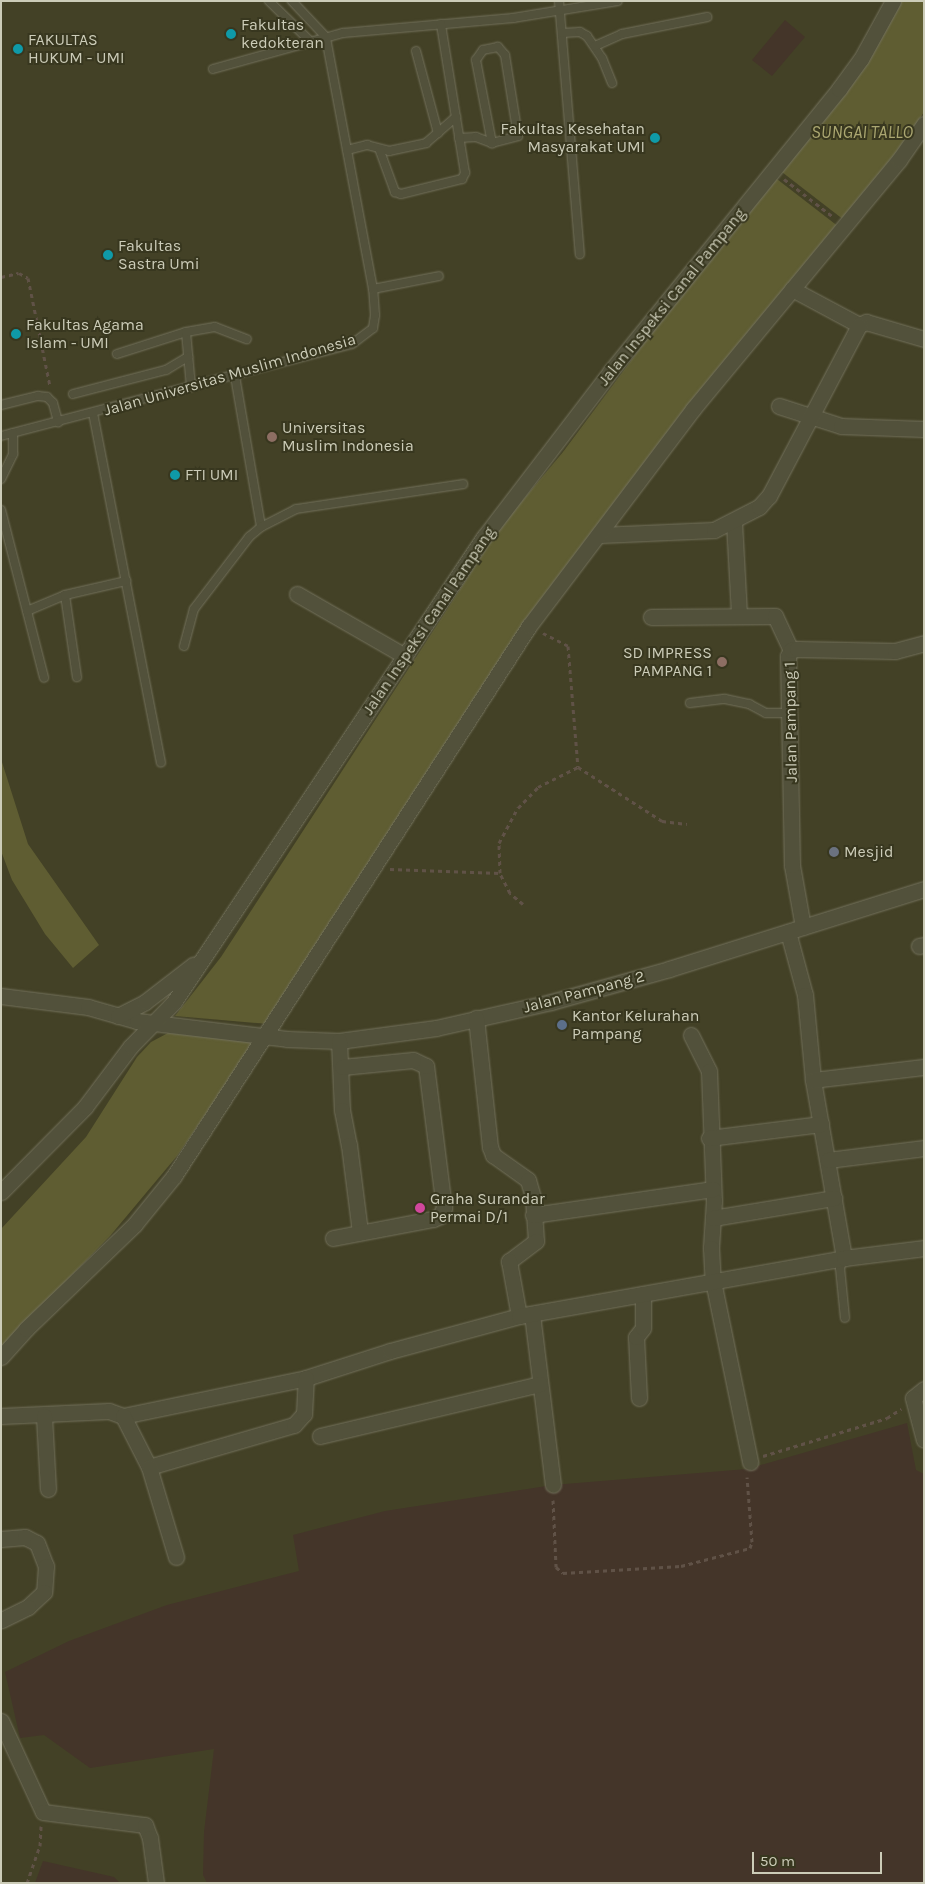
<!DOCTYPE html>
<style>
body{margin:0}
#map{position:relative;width:925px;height:1884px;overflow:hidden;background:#434126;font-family:Karla,sans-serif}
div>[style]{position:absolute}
.green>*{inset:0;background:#443529}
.water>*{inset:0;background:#5f5d32}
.pier>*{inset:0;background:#434126}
.path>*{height:3px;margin-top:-1.5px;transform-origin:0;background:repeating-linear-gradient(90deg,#605247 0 4px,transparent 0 8px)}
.roads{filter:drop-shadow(0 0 1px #73715c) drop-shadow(0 0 1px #73715c)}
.service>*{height:8px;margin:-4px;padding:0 4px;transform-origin:4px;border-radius:4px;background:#52513b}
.minor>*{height:15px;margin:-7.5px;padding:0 7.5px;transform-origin:7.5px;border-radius:7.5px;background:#52513b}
.dots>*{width:14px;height:14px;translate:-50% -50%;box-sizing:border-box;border:2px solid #38371f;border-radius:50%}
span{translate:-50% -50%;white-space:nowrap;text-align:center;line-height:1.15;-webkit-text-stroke:4px #38371f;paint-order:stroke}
.poi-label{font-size:16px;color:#ccccb8}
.left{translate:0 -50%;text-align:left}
.right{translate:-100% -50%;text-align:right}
.street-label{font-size:16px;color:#ccccb8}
.water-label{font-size:18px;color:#aba771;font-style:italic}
.frame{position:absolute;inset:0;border:2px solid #ccccb8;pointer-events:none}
.scale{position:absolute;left:752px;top:1852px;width:130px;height:22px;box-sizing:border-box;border:2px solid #ccccb8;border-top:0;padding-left:6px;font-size:15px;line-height:18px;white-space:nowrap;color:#ccccb8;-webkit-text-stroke:4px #38371f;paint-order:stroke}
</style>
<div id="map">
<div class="green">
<div style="clip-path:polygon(785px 20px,805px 37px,772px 76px,752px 60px)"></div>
<div style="clip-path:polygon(907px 1423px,916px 1470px,924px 1474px,924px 1883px,207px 1883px,203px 1875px,204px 1832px,214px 1749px,90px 1768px,44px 1735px,20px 1738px,5px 1672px,69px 1641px,167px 1605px,299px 1571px,293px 1535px,385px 1511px,553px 1485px,747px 1469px)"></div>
<div style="clip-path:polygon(43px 1861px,114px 1877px,120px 1883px,35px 1883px)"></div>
</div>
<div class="water">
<div style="clip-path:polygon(899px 1px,924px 1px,924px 112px,905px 141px,640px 475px,269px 1024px,175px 1016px,221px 957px,502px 525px,563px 452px)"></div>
<div style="clip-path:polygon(1px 759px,28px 844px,99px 945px,73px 968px,45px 934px,12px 880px,1px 851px)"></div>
<div style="clip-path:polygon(168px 1033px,255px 1042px,177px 1156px,110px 1236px,1px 1347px,1px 1229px,86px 1137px,137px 1057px,151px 1042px)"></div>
</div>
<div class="pier">
<div style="clip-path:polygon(778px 169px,844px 220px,839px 227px,773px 176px)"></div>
</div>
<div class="path">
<div style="left:784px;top:179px;width:61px;rotate:37.6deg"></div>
<div style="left:1px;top:277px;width:18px;rotate:-13deg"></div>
<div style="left:19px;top:273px;width:10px;rotate:29deg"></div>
<div style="left:28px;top:278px;width:110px;rotate:78.5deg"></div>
<div style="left:543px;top:633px;width:28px;rotate:27deg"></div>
<div style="left:568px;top:646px;width:121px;rotate:85.3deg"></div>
<div style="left:578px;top:767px;width:100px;rotate:32.7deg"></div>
<div style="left:662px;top:821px;width:25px;rotate:7deg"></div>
<div style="left:390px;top:869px;width:110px;rotate:2.1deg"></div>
<div style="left:523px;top:904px;width:17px;rotate:-140deg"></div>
<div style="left:510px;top:893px;width:22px;rotate:-117deg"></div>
<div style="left:500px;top:873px;width:30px;rotate:-92deg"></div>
<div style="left:499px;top:843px;width:40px;rotate:-62deg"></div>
<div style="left:518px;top:808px;width:29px;rotate:-46deg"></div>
<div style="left:538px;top:787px;width:45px;rotate:-26.6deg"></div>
<div style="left:763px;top:1456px;width:130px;rotate:-17deg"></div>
<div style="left:887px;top:1418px;width:17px;rotate:-33deg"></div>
<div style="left:553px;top:1500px;width:67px;rotate:87.4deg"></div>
<div style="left:556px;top:1567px;width:9px;rotate:41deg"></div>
<div style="left:563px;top:1573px;width:118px;rotate:-3.4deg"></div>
<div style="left:681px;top:1566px;width:71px;rotate:-14.6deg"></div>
<div style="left:750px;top:1548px;width:6px;rotate:-72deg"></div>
<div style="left:752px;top:1542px;width:65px;rotate:-94.4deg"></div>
<div style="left:27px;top:1883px;width:39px;rotate:-71deg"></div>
<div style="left:40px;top:1846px;width:20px;rotate:-87deg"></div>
</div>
<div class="roads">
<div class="service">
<div style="left:269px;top:1px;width:57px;rotate:44.3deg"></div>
<div style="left:559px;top:1px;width:254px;rotate:85.3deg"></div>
<div style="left:562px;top:33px;width:18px;rotate:-3deg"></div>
<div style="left:580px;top:32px;width:8px;rotate:30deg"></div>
<div style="left:587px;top:36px;width:27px;rotate:56deg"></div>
<div style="left:602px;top:58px;width:27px;rotate:68deg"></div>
<div style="left:595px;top:46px;width:30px;rotate:-24deg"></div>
<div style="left:622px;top:34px;width:87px;rotate:-11.3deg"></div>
<div style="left:416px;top:51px;width:85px;rotate:75deg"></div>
<div style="left:213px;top:69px;width:135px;rotate:-15.5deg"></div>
<div style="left:343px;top:33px;width:171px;rotate:-5deg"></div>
<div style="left:513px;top:18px;width:106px;rotate:-9.2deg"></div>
<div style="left:459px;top:138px;width:17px;rotate:-3deg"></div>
<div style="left:476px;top:137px;width:17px;rotate:21deg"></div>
<div style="left:492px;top:143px;width:27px;rotate:-15deg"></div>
<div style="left:518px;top:136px;width:82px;rotate:-99.1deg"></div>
<div style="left:505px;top:55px;width:11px;rotate:-131deg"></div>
<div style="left:498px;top:47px;width:15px;rotate:169deg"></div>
<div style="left:483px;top:50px;width:12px;rotate:125deg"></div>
<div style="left:476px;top:60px;width:85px;rotate:79.1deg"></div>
<div style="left:347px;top:150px;width:21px;rotate:-14deg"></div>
<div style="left:367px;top:145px;width:23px;rotate:15deg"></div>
<div style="left:389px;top:151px;width:38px;rotate:-12deg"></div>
<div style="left:426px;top:143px;width:40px;rotate:-41deg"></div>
<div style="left:380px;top:151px;width:44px;rotate:69.9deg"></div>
<div style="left:395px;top:192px;width:6px;rotate:18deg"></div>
<div style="left:401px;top:194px;width:63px;rotate:-13.8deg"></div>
<div style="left:462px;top:179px;width:7px;rotate:-63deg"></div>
<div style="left:465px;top:173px;width:151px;rotate:-99.2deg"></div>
<div style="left:373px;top:289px;width:67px;rotate:-11.1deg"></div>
<div style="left:117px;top:354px;width:72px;rotate:-17.7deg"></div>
<div style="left:235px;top:376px;width:153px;rotate:80.2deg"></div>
<div style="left:191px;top:387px;width:55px;rotate:-95.2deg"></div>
<div style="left:186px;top:332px;width:29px;rotate:-10deg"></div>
<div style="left:215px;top:327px;width:34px;rotate:21deg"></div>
<div style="left:73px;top:394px;width:96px;rotate:-14.5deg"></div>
<div style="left:166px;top:370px;width:26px;rotate:-31deg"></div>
<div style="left:1px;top:405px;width:38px;rotate:-14deg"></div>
<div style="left:38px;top:396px;width:9px;rotate:6deg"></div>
<div style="left:47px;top:397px;width:8px;rotate:45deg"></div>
<div style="left:53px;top:403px;width:20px;rotate:75deg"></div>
<div style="left:93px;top:413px;width:356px;rotate:79deg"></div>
<div style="left:1px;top:436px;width:363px;rotate:-14.7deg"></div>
<div style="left:352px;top:344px;width:26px;rotate:-37deg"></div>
<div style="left:373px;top:328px;width:13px;rotate:-81deg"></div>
<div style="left:375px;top:315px;width:26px;rotate:-94deg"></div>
<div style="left:373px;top:289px;width:256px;rotate:-100.6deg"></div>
<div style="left:326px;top:37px;width:50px;rotate:-133.4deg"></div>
<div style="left:1px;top:479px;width:28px;rotate:-64deg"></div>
<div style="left:13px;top:454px;width:21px;rotate:-90deg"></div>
<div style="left:1px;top:510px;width:173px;rotate:75.6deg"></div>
<div style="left:65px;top:595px;width:83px;rotate:81.7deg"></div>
<div style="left:27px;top:611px;width:41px;rotate:-22.8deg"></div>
<div style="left:65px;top:595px;width:63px;rotate:-12.9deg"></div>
<div style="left:184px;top:646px;width:38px;rotate:-75deg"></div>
<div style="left:194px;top:609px;width:91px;rotate:-52.6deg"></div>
<div style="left:249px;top:537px;width:16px;rotate:-40deg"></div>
<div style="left:261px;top:527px;width:39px;rotate:-27deg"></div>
<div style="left:296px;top:509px;width:169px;rotate:-8.5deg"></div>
<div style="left:690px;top:703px;width:35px;rotate:-7deg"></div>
<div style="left:725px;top:699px;width:25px;rotate:12deg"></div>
<div style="left:749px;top:704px;width:19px;rotate:28deg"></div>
<div style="left:766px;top:713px;width:22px"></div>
<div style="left:843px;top:1259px;width:9px;rotate:108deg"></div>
<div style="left:840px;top:1268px;width:50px;rotate:84.3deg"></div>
</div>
<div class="minor">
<div style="left:792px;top:289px;width:76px;rotate:28.2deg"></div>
<div style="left:859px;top:325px;width:8px;rotate:-23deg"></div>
<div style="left:866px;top:322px;width:60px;rotate:16.3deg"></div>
<div style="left:779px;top:406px;width:65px;rotate:17.9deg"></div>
<div style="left:841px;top:426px;width:83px;rotate:2.1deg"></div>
<div style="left:734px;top:522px;width:93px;rotate:86.9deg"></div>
<div style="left:600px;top:535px;width:114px;rotate:-2.5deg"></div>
<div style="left:714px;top:530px;width:51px;rotate:-27.1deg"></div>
<div style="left:759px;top:507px;width:15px;rotate:-48deg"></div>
<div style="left:769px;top:496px;width:193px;rotate:-62.2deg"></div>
<div style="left:297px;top:594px;width:125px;rotate:29.9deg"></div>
<div style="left:651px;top:617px;width:124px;rotate:-0.5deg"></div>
<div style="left:775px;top:616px;width:38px;rotate:65deg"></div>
<div style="left:803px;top:927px;width:63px;rotate:-100.1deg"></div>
<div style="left:792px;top:865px;width:209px;rotate:-91.1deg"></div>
<div style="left:788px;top:656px;width:7px;rotate:-63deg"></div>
<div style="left:791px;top:650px;width:6px;rotate:-9deg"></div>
<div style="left:797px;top:649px;width:98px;rotate:1.2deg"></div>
<div style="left:895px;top:651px;width:30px;rotate:-15deg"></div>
<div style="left:788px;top:932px;width:65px;rotate:74.9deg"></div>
<div style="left:805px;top:995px;width:85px;rotate:84.6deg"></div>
<div style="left:813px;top:1080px;width:181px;rotate:80.1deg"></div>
<div style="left:919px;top:946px;width:5px;rotate:-11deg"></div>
<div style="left:1px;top:996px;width:88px;rotate:7.2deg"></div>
<div style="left:88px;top:1007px;width:51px;rotate:15.9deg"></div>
<div style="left:137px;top:1021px;width:151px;rotate:6.8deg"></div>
<div style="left:287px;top:1039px;width:52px;rotate:2.2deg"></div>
<div style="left:339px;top:1041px;width:98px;rotate:-7.6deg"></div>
<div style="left:436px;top:1028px;width:118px;rotate:-12.7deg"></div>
<div style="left:551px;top:1002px;width:123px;rotate:-15.6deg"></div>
<div style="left:669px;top:969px;width:267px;rotate:-17.4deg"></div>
<div style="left:118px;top:1016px;width:30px;rotate:-27deg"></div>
<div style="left:145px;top:1002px;width:61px;rotate:-37.6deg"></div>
<div style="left:476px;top:1018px;width:130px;rotate:83.8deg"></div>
<div style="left:490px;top:1147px;width:9px;rotate:69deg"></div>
<div style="left:493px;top:1155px;width:43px;rotate:35.5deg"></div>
<div style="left:528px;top:1180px;width:19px;rotate:74deg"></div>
<div style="left:533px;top:1198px;width:43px;rotate:86deg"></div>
<div style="left:536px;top:1241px;width:34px;rotate:143deg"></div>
<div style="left:509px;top:1261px;width:56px;rotate:79.7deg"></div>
<div style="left:691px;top:1035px;width:40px;rotate:63.4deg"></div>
<div style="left:709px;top:1071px;width:130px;rotate:87.8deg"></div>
<div style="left:714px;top:1201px;width:47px;rotate:93.7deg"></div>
<div style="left:711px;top:1248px;width:33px;rotate:87deg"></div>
<div style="left:713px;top:1281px;width:185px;rotate:78.4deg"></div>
<div style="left:339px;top:1041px;width:69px;rotate:87.5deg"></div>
<div style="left:342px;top:1110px;width:36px;rotate:79deg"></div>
<div style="left:349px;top:1145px;width:88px;rotate:82.8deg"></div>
<div style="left:813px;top:1080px;width:112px;rotate:-6.7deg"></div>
<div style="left:709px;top:1138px;width:113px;rotate:-7.1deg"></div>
<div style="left:828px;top:1160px;width:97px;rotate:-7.1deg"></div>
<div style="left:1px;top:1192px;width:120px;rotate:-45.3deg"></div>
<div style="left:85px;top:1107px;width:76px;rotate:-53deg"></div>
<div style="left:131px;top:1046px;width:62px;rotate:-45.7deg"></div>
<div style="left:174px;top:1002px;width:559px;rotate:-56.31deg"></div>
<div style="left:484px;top:537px;width:208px;rotate:-52.6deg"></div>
<div style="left:610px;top:372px;width:364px;rotate:-51deg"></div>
<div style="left:839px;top:89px;width:37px;rotate:-54deg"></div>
<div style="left:861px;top:59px;width:66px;rotate:-61.1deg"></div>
<div style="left:533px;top:1215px;width:182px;rotate:-8.2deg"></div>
<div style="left:713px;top:1218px;width:123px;rotate:-9.4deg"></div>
<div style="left:333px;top:1238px;width:102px;rotate:-10.8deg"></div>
<div style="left:433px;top:1219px;width:8px;rotate:-23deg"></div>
<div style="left:440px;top:1216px;width:9px;rotate:-63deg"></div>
<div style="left:444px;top:1208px;width:143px;rotate:-97.2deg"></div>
<div style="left:426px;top:1066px;width:14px;rotate:-155deg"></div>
<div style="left:413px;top:1060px;width:71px;rotate:174.4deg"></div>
<div style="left:532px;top:1314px;width:172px;rotate:83deg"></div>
<div style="left:1px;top:1357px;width:38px;rotate:-48deg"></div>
<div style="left:26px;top:1329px;width:151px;rotate:-43.9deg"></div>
<div style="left:135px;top:1224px;width:62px;rotate:-50.9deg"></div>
<div style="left:174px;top:1176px;width:655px;rotate:-57.16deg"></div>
<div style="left:529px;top:626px;width:272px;rotate:-52.9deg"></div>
<div style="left:693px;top:409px;width:323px;rotate:-50.4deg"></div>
<div style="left:899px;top:160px;width:44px;rotate:-55.2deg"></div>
<div style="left:924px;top:1389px;width:14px;rotate:141deg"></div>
<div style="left:913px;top:1398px;width:43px;rotate:75.3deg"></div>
<div style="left:639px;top:1398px;width:61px;rotate:-92.8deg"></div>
<div style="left:636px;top:1337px;width:11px;rotate:-52deg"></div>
<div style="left:643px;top:1328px;width:34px;rotate:-90deg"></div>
<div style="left:1px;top:1416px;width:108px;rotate:-2.7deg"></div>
<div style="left:109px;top:1411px;width:15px;rotate:20deg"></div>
<div style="left:123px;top:1416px;width:187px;rotate:-11.7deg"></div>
<div style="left:306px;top:1378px;width:88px;rotate:-17.8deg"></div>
<div style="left:390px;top:1351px;width:134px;rotate:-15.2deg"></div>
<div style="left:519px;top:1316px;width:330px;rotate:-10.1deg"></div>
<div style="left:844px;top:1258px;width:81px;rotate:-7.1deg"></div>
<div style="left:44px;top:1416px;width:73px;rotate:86.9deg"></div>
<div style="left:123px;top:1416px;width:57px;rotate:63deg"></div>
<div style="left:149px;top:1467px;width:151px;rotate:-16.2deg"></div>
<div style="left:294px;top:1425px;width:15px;rotate:-48deg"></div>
<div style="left:304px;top:1414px;width:36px;rotate:-87deg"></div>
<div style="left:320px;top:1436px;width:226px;rotate:-13.3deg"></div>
<div style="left:149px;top:1467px;width:94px;rotate:73.3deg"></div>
<div style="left:1px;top:1539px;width:24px;rotate:-5deg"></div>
<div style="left:25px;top:1537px;width:13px;rotate:27deg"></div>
<div style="left:37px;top:1543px;width:25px;rotate:69deg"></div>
<div style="left:46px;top:1566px;width:26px;rotate:94deg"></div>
<div style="left:44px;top:1592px;width:22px;rotate:137deg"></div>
<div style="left:28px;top:1607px;width:30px;rotate:154deg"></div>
<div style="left:1px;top:1721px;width:100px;rotate:65.2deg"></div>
<div style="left:43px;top:1812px;width:103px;rotate:7.3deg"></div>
<div style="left:145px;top:1825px;width:14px;rotate:69deg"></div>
<div style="left:150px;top:1838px;width:45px;rotate:82.4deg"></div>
</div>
</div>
<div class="dots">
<div style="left:231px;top:34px;background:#0f9aa8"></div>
<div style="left:18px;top:49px;background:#0f9aa8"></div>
<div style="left:655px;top:138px;background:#0f9aa8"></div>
<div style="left:108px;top:255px;background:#0f9aa8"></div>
<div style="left:16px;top:334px;background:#0f9aa8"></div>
<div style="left:272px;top:437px;background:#8d6e63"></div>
<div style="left:175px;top:475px;background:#0f9aa8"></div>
<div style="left:722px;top:662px;background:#8d6e63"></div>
<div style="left:834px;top:852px;background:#6b7280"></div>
<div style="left:562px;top:1025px;background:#5c6f8a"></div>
<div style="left:420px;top:1208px;background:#d1479c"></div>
</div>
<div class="poi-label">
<span class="left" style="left:241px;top:34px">Fakultas<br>kedokteran</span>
<span class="left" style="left:28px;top:49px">FAKULTAS<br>HUKUM - UMI</span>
<span class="right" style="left:645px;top:138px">Fakultas Kesehatan<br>Masyarakat UMI</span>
<span class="left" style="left:118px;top:255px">Fakultas<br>Sastra Umi</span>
<span class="left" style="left:26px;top:334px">Fakultas Agama<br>Islam - UMI</span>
<span class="left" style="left:282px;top:437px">Universitas<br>Muslim Indonesia</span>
<span class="left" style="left:185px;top:475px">FTI UMI</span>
<span class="right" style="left:712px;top:662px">SD IMPRESS<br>PAMPANG 1</span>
<span class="left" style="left:844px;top:852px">Mesjid</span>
<span class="left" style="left:572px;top:1025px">Kantor Kelurahan<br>Pampang</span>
<span class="left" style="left:430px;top:1208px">Graha Surandar<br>Permai D/1</span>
</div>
<div class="street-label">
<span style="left:672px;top:297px;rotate:-51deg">Jalan Inspeksi Canal Pampang</span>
<span style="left:230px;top:375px;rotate:-16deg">Jalan Universitas Muslim Indonesia</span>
<span style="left:429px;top:621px;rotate:-56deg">Jalan Inspeksi Canal Pampang</span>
<span style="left:791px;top:722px;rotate:-91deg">Jalan Pampang 1</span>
<span style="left:584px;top:992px;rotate:-15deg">Jalan Pampang 2</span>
</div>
<div class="water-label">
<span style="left:862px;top:132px">SUNGAI TALLO</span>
</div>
<div class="frame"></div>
<div class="scale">50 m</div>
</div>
